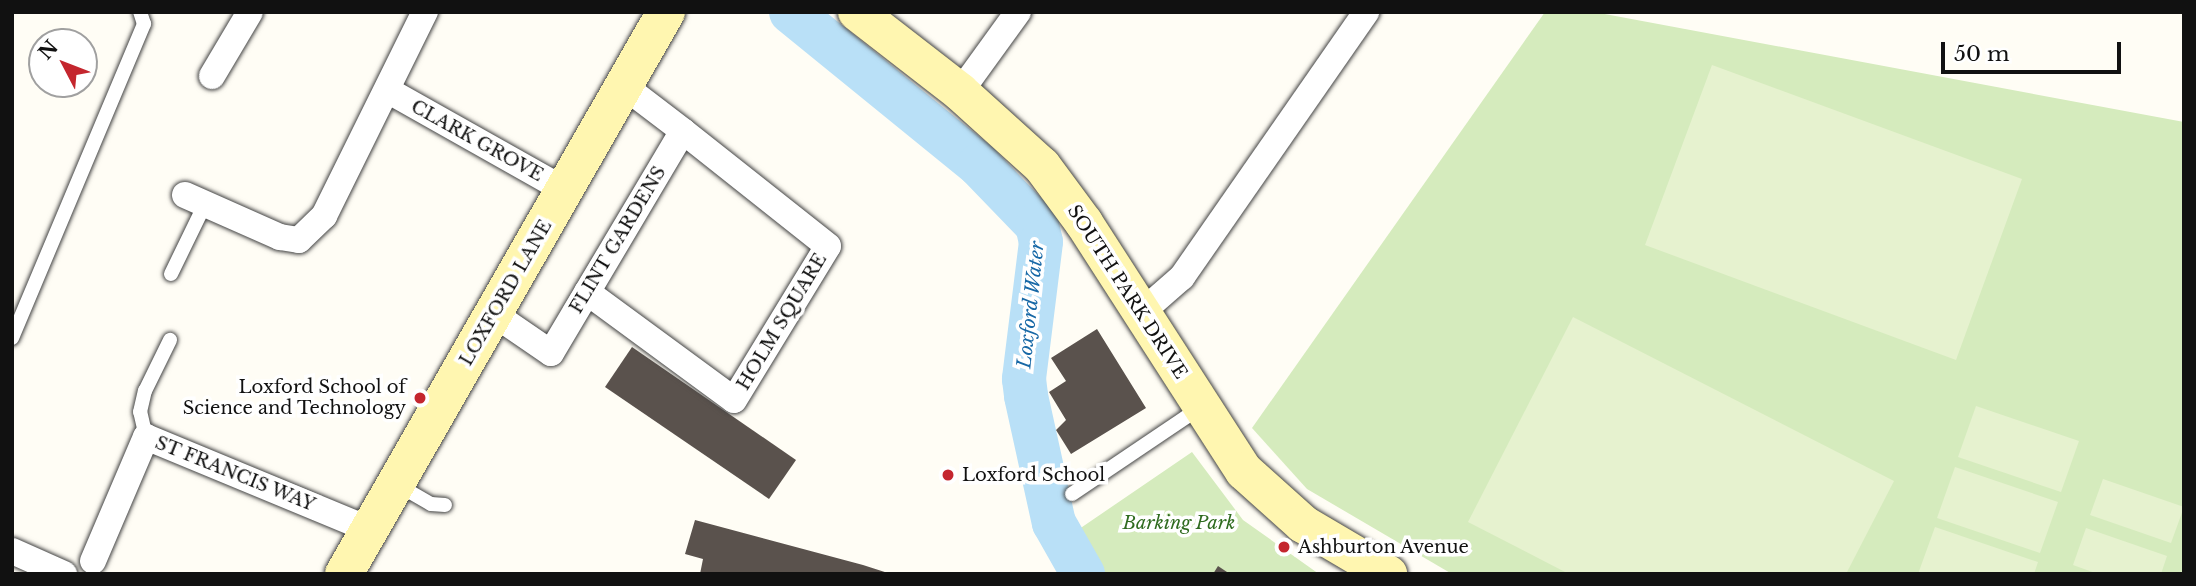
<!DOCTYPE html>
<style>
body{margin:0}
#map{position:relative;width:2196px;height:586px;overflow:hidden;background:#fffdf5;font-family:"Libre Baskerville",serif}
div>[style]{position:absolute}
.green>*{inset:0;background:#d5ebbd}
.pitch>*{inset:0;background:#e6f2cf}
.river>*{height:44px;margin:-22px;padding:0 22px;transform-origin:22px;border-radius:22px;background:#b9e0f7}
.building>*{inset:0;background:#5a524d}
.roads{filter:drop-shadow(0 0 2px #444) drop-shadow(0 0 2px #444)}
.lane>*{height:14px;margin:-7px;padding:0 7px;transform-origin:7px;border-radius:7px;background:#fff}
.street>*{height:26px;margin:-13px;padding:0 13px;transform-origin:13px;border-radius:13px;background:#fff}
.secondary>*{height:38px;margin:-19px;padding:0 19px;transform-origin:19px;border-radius:19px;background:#fff6b0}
.dots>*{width:19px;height:19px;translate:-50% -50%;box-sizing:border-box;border:4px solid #fff;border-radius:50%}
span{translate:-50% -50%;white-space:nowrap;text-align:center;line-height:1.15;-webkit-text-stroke:7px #fff;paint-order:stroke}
.street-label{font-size:18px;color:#111}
.poi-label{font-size:18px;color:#111}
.right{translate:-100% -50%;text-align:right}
.left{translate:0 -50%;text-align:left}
.park-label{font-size:18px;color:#2f6b1f;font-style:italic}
.water-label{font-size:19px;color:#1768a6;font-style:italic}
.frame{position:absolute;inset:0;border:14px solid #111;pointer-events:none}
.north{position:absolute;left:28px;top:28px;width:70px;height:70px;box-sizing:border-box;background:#fff;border:2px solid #a0a0a0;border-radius:50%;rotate:312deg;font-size:19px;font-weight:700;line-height:28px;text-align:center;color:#111}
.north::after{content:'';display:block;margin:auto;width:24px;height:32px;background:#c4262e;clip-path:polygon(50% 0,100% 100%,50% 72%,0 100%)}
.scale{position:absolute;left:1941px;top:42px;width:180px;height:32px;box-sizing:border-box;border:4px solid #111;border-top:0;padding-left:9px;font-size:21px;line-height:24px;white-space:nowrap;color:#111;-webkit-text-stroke:5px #fff;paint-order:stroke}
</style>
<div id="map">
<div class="green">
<div style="clip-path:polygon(1545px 12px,1594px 12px,2184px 122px,2184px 574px,1452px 574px,1307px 489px,1252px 428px)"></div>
<div style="clip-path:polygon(1192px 452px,1243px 520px,1319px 574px,1091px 574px,1066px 538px)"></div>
</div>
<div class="pitch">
<div style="clip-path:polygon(1712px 65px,2022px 179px,1956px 360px,1645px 245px)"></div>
<div style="clip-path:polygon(1573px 317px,1894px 481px,1846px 574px,1569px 574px,1468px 522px)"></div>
<div style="clip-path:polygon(1976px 406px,2079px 441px,2061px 492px,1958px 457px)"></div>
<div style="clip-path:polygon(1955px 467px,2058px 502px,2040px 553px,1937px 518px)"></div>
<div style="clip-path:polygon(2103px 479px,2184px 507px,2171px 543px,2090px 515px)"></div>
<div style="clip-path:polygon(1935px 527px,2038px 562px,2034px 574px,1918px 574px)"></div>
<div style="clip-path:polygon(2086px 528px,2167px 556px,2161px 574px,2098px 574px,2073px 565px)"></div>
</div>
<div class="river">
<div style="left:791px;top:12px;width:242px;rotate:39.1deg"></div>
<div style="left:979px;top:165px;width:83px;rotate:46deg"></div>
<div style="left:1037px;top:225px;width:17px;rotate:77deg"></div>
<div style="left:1041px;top:242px;width:138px;rotate:97.1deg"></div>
<div style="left:1024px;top:379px;width:17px;rotate:83deg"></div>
<div style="left:1026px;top:396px;width:130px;rotate:77.6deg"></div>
<div style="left:1054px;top:523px;width:59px;rotate:60.4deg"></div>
</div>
<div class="building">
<div style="clip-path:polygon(1097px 329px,1146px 408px,1071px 454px,1056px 430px,1066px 420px,1049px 392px,1066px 381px,1051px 358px)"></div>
<div style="clip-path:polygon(632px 347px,796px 460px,769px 499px,605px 387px)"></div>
<div style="clip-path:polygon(695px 520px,863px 565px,891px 574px,700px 574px,703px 559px,685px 554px)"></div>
<div style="clip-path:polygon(1218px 566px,1230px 574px,1213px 574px)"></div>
</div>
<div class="roads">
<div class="lane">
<div style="left:171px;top:274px;width:78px;rotate:-64.1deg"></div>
<div style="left:12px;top:338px;width:341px;rotate:-67.2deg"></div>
<div style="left:144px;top:24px;width:13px;rotate:-108deg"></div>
<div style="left:146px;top:437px;width:26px;rotate:-103deg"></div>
<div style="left:140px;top:412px;width:22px;rotate:-77deg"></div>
<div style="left:145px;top:391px;width:57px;rotate:-63.9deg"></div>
<div style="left:398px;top:485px;width:38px;rotate:30deg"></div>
<div style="left:431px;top:504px;width:14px;rotate:4deg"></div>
<div style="left:1072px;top:494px;width:156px;rotate:-34deg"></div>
</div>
<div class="street">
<div style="left:212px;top:76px;width:74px;rotate:-59.3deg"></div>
<div style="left:389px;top:91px;width:202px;rotate:29.4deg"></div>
<div style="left:960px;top:92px;width:99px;rotate:-54.1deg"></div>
<div style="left:185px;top:195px;width:104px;rotate:23.9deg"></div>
<div style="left:280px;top:237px;width:19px;rotate:9deg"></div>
<div style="left:299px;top:240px;width:35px;rotate:-44deg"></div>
<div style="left:324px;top:216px;width:228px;rotate:-63.7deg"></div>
<div style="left:587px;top:292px;width:182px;rotate:36.3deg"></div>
<div style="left:734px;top:400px;width:180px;rotate:-58.6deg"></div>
<div style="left:828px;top:246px;width:185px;rotate:-141.6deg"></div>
<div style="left:1142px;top:312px;width:53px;rotate:-41.2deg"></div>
<div style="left:1182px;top:277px;width:323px;rotate:-55.2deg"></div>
<div style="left:494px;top:314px;width:69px;rotate:34.4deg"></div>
<div style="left:551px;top:353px;width:258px;rotate:-59.3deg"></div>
<div style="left:683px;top:131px;width:74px;rotate:-142.7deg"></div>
<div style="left:12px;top:551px;width:57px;rotate:23.9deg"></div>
<div style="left:93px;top:561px;width:135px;rotate:-66.9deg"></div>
<div style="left:146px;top:437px;width:243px;rotate:22.5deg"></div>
</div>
<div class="secondary">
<div style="left:857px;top:12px;width:130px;rotate:37.8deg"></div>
<div style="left:960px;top:92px;width:110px;rotate:42.1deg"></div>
<div style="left:1042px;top:166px;width:71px;rotate:53.6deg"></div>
<div style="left:1084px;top:223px;width:295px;rotate:57.2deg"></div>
<div style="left:1244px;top:471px;width:79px;rotate:41.9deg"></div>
<div style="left:1303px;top:524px;width:99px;rotate:30.5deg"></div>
<div style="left:344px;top:574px;width:648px;rotate:-60.19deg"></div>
</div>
</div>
<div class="dots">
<div style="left:420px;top:398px;background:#c4262e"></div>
<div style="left:948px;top:475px;background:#c4262e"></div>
<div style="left:1284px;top:547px;background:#c4262e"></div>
</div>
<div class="street-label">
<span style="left:477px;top:141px;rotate:29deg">CLARK GROVE</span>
<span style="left:618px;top:240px;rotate:-59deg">FLINT GARDENS</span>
<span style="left:1127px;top:292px;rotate:57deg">SOUTH PARK DRIVE</span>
<span style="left:506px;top:293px;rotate:-60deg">LOXFORD LANE</span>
<span style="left:782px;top:322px;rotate:-59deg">HOLM SQUARE</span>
<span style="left:235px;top:474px;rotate:22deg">ST FRANCIS WAY</span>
</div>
<div class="poi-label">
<span class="right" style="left:406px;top:398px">Loxford School of<br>Science and Technology</span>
<span class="left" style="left:962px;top:475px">Loxford School</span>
<span class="left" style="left:1298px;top:547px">Ashburton Avenue</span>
</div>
<div class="park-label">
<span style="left:1179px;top:523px">Barking Park</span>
</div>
<div class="water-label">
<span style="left:1031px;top:305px;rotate:-84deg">Loxford Water</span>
</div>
<div class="frame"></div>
<div class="north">N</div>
<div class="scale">50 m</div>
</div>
